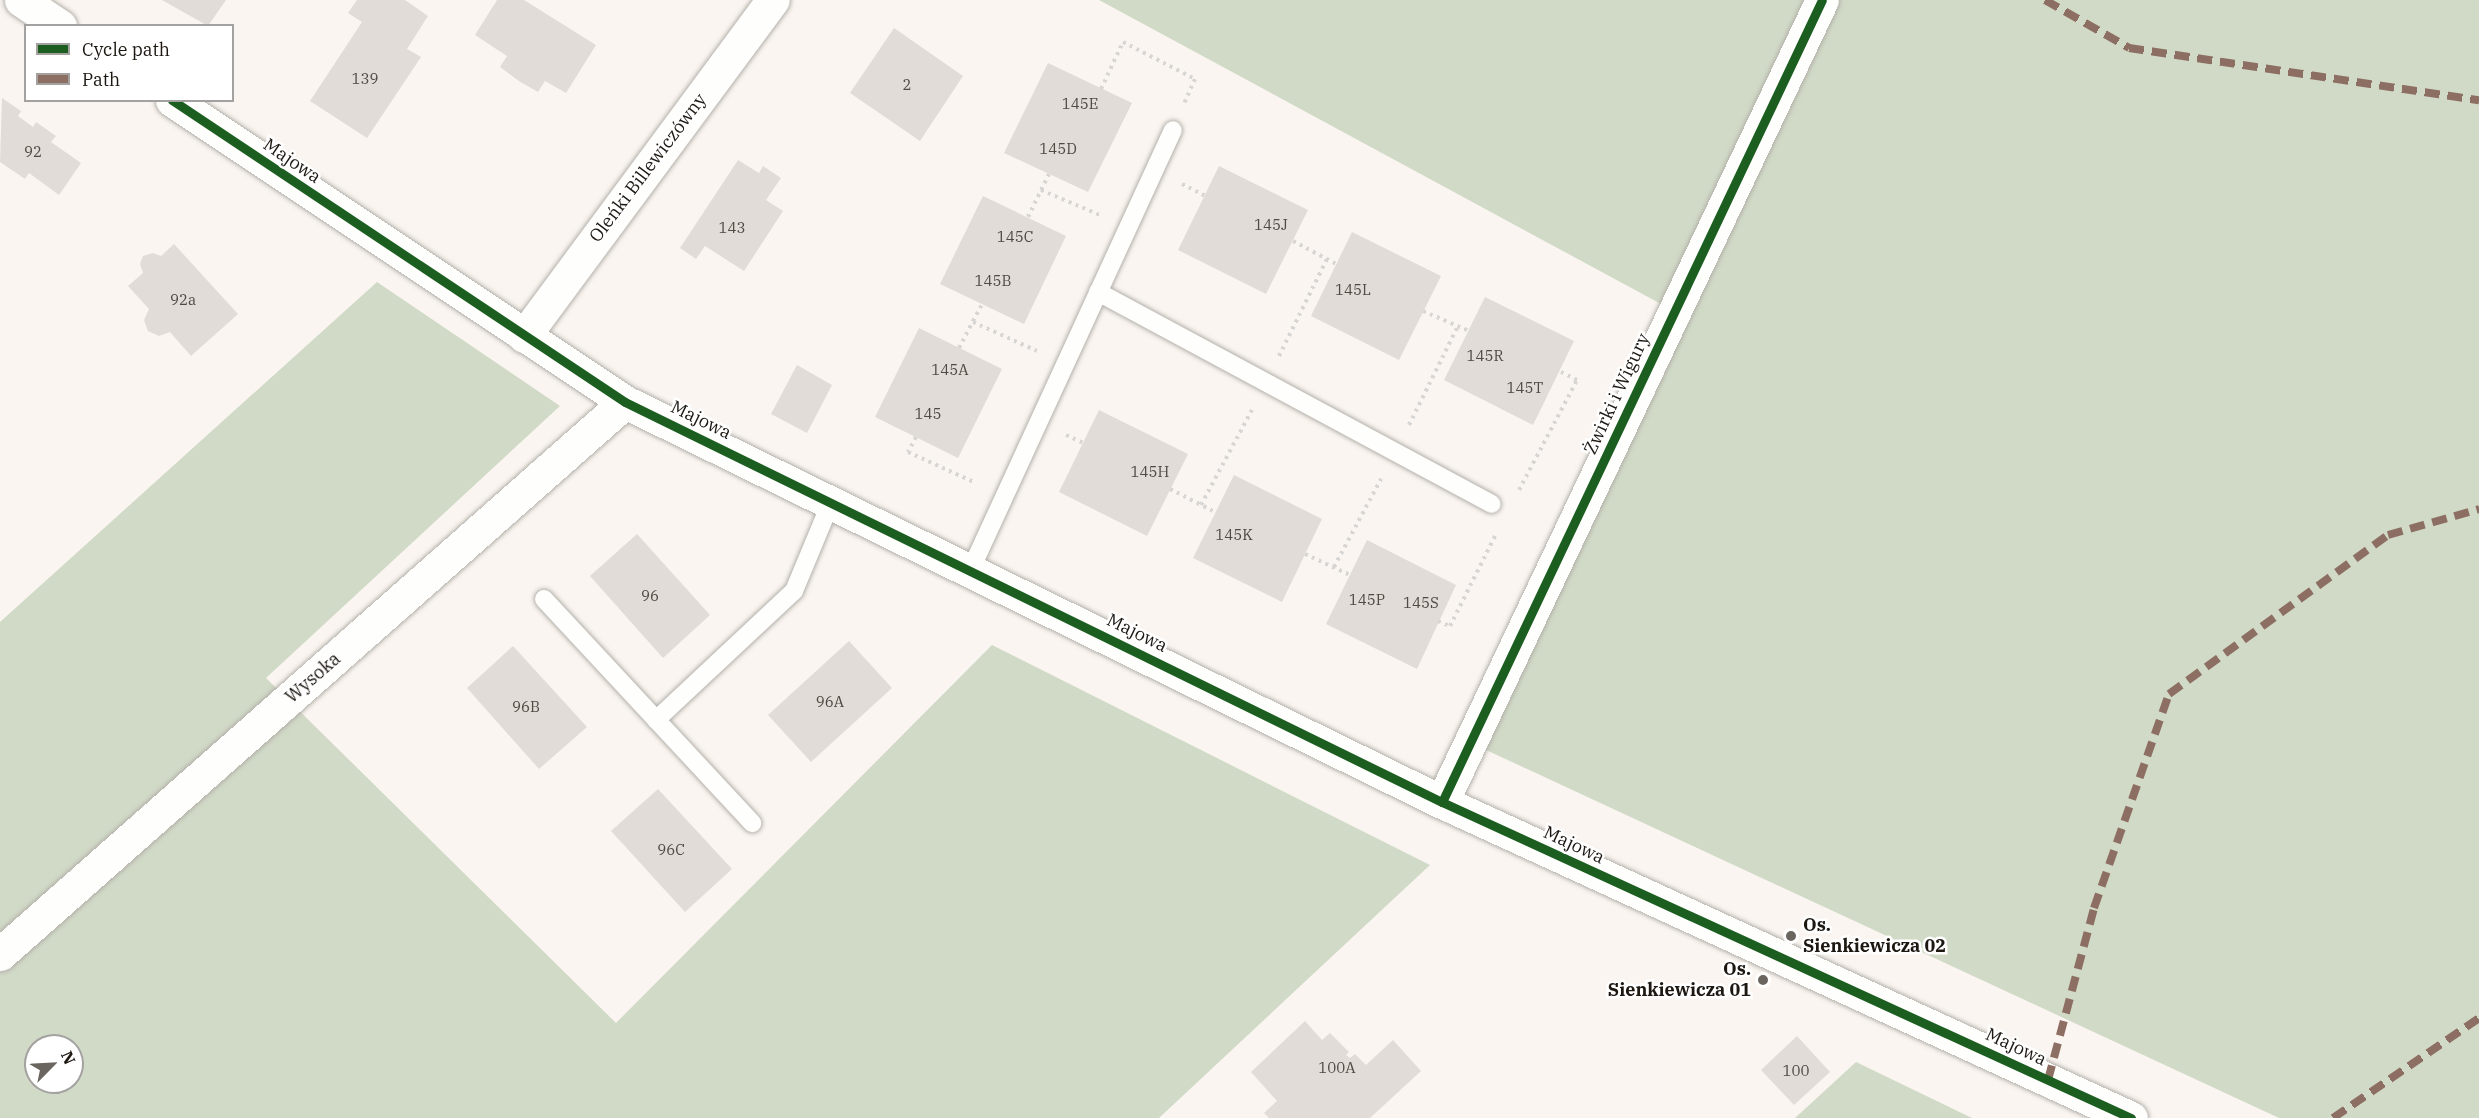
<!DOCTYPE html>
<meta charset="utf-8">
<style>
body{margin:0}
#map{position:relative;width:2479px;height:1118px;overflow:hidden;background:#faf5f0;font-family:"IBM Plex Serif",serif}
div>[style]{position:absolute}
.forest>*{inset:0;background:#d1dac7}
.building>*{inset:0;background:#e1dcd7}
.path>*{height:4px;margin-top:-2px;transform-origin:0;background:repeating-linear-gradient(90deg,#d7d6d4 0 3px,transparent 0 7.5px)}
.roads{filter:drop-shadow(0 0 2px #b4b0aa) drop-shadow(0 0 2px #b4b0aa)}
.service>*{height:18px;margin:-9px;padding:0 9px;transform-origin:9px;border-radius:9px;background:#fefefd}
.minor>*{height:33px;margin:-16.5px;padding:0 16.5px;transform-origin:16.5px;border-radius:16.5px;background:#fefefd}
.tertiary>*{height:33px;margin:-16.5px;padding:0 16.5px;transform-origin:16.5px;border-radius:16.5px;background:#fefefd}
.quiet>*{height:8px;margin-top:-4px;transform-origin:0;background:repeating-linear-gradient(90deg,#8d6e63 0 15px,transparent 0 23px)}
.cycleway>*{height:9px;margin:-4.5px;padding:0 4.5px;transform-origin:4.5px;border-radius:4.5px;background:#1b5e20}
.dots>*{width:16px;height:16px;translate:-50% -50%;box-sizing:border-box;border:3px solid #fff;border-radius:50%}
span{translate:-50% -50%;white-space:nowrap;text-align:center;line-height:1.15;-webkit-text-stroke:5px #fff;paint-order:stroke}
.number-label{font-size:15px;color:#4f4a44}
.number-label span{-webkit-text-stroke-width:0}
.street-label{font-size:18px;color:#1c1711}
.poi-label{font-size:18px;color:#1c1711;font-weight:700}
.left{translate:0 -50%;text-align:left}
.right{translate:-100% -50%;text-align:right}
.legend{position:absolute;left:24px;top:24px;width:210px;height:78px;box-sizing:border-box;background:#fff;border:2px solid #a4a2a0;margin:0;padding:8px 10px;list-style:none;font-size:18px;color:#1c1711}
.legend li{display:flex;align-items:center;gap:12px;height:30px}
.legend b{width:30px;border:2px solid #a4a2a0}
.north{position:absolute;left:24px;top:1034px;width:60px;height:60px;box-sizing:border-box;background:#fff;border:2px solid #a4a2a0;border-radius:50%;rotate:66deg;font-size:16px;font-weight:700;line-height:24px;text-align:center;color:#1c1711}
.north::after{content:'';display:block;margin:auto;width:21px;height:27px;background:#6a655f;clip-path:polygon(50% 0,100% 100%,50% 72%,0 100%)}
</style>
<div id="map">
<div class="forest">
<div style="clip-path:polygon(1099px 0,2479px 0,2479px 1118px,2279px 1118px,1484px 749px,1685px 317px)"></div>
<div style="clip-path:polygon(evenodd,377px 282px,560px 406px,266px 678px,616px 1023px,992px 645px,1430px 865px,1159px 1118px,0 1118px,0 622px,377px 282px,36px 1046px,72px 1046px,72px 1082px,36px 1082px,36px 1046px)"></div>
<div style="clip-path:polygon(1856px 1062px,1972px 1118px,1795px 1118px)"></div>
</div>
<div class="building">
<div style="clip-path:polygon(162px 0,226px 0,208px 26px)"></div>
<div style="clip-path:polygon(357px 0,405px 0,428px 16px,407px 49px,421px 57px,367px 138px,310px 101px,362px 22px,348px 13px)"></div>
<div style="clip-path:polygon(497px 0,524px 0,596px 45px,566px 93px,545px 81px,538px 92px,519px 81px,500px 67px,507px 56px,475px 35px)"></div>
<div style="clip-path:polygon(894px 28px,963px 76px,920px 141px,850px 93px)"></div>
<div style="clip-path:polygon(1048px 63px,1132px 103px,1088px 192px,1004px 153px)"></div>
<div style="clip-path:polygon(2px 98px,21px 111px,18px 116px,33px 127px,36px 122px,56px 136px,51px 142px,81px 163px,59px 195px,29px 173px,25px 179px,0 162px)"></div>
<div style="clip-path:polygon(738px 160px,759px 173px,763px 166px,781px 178px,766px 200px,783px 211px,744px 271px,705px 246px,696px 259px,680px 248px)"></div>
<div style="clip-path:polygon(1219px 166px,1308px 210px,1266px 294px,1178px 250px)"></div>
<div style="clip-path:polygon(983px 196px,1066px 236px,1024px 324px,940px 284px)"></div>
<div style="clip-path:polygon(1352px 232px,1441px 276px,1399px 360px,1311px 316px)"></div>
<div style="clip-path:polygon(174px 244px,238px 314px,191px 356px,170px 332px,159px 336px,148px 331px,144px 320px,149px 309px,128px 286px,143px 273px,140px 264px,143px 256px,153px 253px,161px 256px)"></div>
<div style="clip-path:polygon(1485px 297px,1574px 341px,1533px 425px,1444px 380px)"></div>
<div style="clip-path:polygon(919px 328px,1002px 369px,958px 458px,875px 417px)"></div>
<div style="clip-path:polygon(797px 365px,832px 385px,807px 433px,771px 414px)"></div>
<div style="clip-path:polygon(1099px 410px,1188px 454px,1147px 536px,1059px 492px)"></div>
<div style="clip-path:polygon(1234px 475px,1322px 519px,1282px 602px,1193px 558px)"></div>
<div style="clip-path:polygon(637px 534px,710px 615px,663px 658px,590px 576px)"></div>
<div style="clip-path:polygon(1367px 540px,1456px 585px,1417px 669px,1326px 624px)"></div>
<div style="clip-path:polygon(849px 641px,892px 688px,811px 762px,768px 715px)"></div>
<div style="clip-path:polygon(513px 646px,587px 727px,539px 769px,467px 688px)"></div>
<div style="clip-path:polygon(658px 789px,732px 869px,685px 912px,611px 831px)"></div>
<div style="clip-path:polygon(1305px 1021px,1322px 1040px,1330px 1033px,1349px 1052px,1346px 1055px,1350px 1058px,1355px 1054px,1366px 1065px,1393px 1040px,1421px 1071px,1370px 1118px,1269px 1118px,1264px 1113px,1277px 1101px,1251px 1072px)"></div>
<div style="clip-path:polygon(1797px 1036px,1830px 1072px,1794px 1105px,1761px 1070px)"></div>
</div>
<div class="path">
<div style="left:1101px;top:89px;width:52px;rotate:-64.9deg"></div>
<div style="left:1123px;top:42px;width:81px;rotate:27.2deg"></div>
<div style="left:1195px;top:79px;width:27px;rotate:114deg"></div>
<div style="left:1182px;top:184px;width:25px;rotate:27deg"></div>
<div style="left:1041px;top:190px;width:64px;rotate:23deg"></div>
<div style="left:1028px;top:217px;width:48px;rotate:-64deg"></div>
<div style="left:1293px;top:241px;width:49px;rotate:28.1deg"></div>
<div style="left:1423px;top:311px;width:50px;rotate:23.5deg"></div>
<div style="left:973px;top:322px;width:70px;rotate:24.4deg"></div>
<div style="left:959px;top:348px;width:50px;rotate:-62.4deg"></div>
<div style="left:1279px;top:356px;width:108px;rotate:-63.7deg"></div>
<div style="left:1409px;top:425px;width:110px;rotate:-63.7deg"></div>
<div style="left:1066px;top:435px;width:19px;rotate:25deg"></div>
<div style="left:916px;top:437px;width:17px;rotate:118deg"></div>
<div style="left:908px;top:452px;width:75px;rotate:24.5deg"></div>
<div style="left:1170px;top:489px;width:51px;rotate:27.1deg"></div>
<div style="left:1519px;top:490px;width:124px;rotate:-62.2deg"></div>
<div style="left:1577px;top:380px;width:20px;rotate:-153deg"></div>
<div style="left:1201px;top:505px;width:110px;rotate:-61.8deg"></div>
<div style="left:1305px;top:554px;width:50px;rotate:25deg"></div>
<div style="left:1334px;top:567px;width:100px;rotate:-61.9deg"></div>
<div style="left:1438px;top:621px;width:13px;rotate:23deg"></div>
<div style="left:1450px;top:626px;width:103px;rotate:-63.4deg"></div>
</div>
<div class="roads">
<div class="service">
<div style="left:1098px;top:292px;width:447px;rotate:28.3deg"></div>
<div style="left:971px;top:569px;width:483px;rotate:-65.3deg"></div>
<div style="left:544px;top:599px;width:306px;rotate:47.1deg"></div>
<div style="left:656px;top:720px;width:189px;rotate:-43.1deg"></div>
<div style="left:794px;top:591px;width:96px;rotate:-67.4deg"></div>
</div>
<div class="minor">
<div style="left:524px;top:336px;width:418px;rotate:-53.5deg"></div>
<div style="left:1442px;top:802px;width:887px;rotate:-64.65deg"></div>
<div style="left:0;top:954px;width:834px;rotate:-41.45deg"></div>
</div>
<div class="tertiary">
<div style="left:21px;top:0;width:47px;rotate:33.7deg"></div>
<div style="left:172px;top:100px;width:544px;rotate:33.69deg"></div>
<div style="left:625px;top:402px;width:910px;rotate:26.09deg"></div>
<div style="left:1442px;top:802px;width:758px;rotate:24.64deg"></div>
</div>
</div>
<div class="quiet">
<div style="left:2045px;top:0;width:97px;rotate:29.7deg"></div>
<div style="left:2129px;top:48px;width:354px;rotate:8.5deg"></div>
<div style="left:2048px;top:1080px;width:178px;rotate:-75deg"></div>
<div style="left:2094px;top:908px;width:227px;rotate:-70.7deg"></div>
<div style="left:2169px;top:694px;width:271px;rotate:-36deg"></div>
<div style="left:2388px;top:535px;width:95px;rotate:-15.9deg"></div>
<div style="left:2333px;top:1118px;width:177px;rotate:-34.4deg"></div>
</div>
<div class="cycleway">
<div style="left:172px;top:100px;width:544px;rotate:33.69deg"></div>
<div style="left:625px;top:402px;width:910px;rotate:26.09deg"></div>
<div style="left:1442px;top:802px;width:758px;rotate:24.64deg"></div>
<div style="left:1442px;top:802px;width:887px;rotate:-64.65deg"></div>
</div>
<div class="dots">
<div style="left:1791px;top:936px;background:#6a655f"></div>
<div style="left:1763px;top:980px;background:#6a655f"></div>
</div>
<div class="number-label">
<span style="left:365px;top:79px">139</span>
<span style="left:907px;top:85px">2</span>
<span style="left:1080px;top:104px">145E</span>
<span style="left:1058px;top:149px">145D</span>
<span style="left:33px;top:152px">92</span>
<span style="left:1271px;top:225px">145J</span>
<span style="left:732px;top:228px">143</span>
<span style="left:1015px;top:237px">145C</span>
<span style="left:993px;top:281px">145B</span>
<span style="left:1353px;top:290px">145L</span>
<span style="left:183px;top:300px">92a</span>
<span style="left:1485px;top:356px">145R</span>
<span style="left:950px;top:370px">145A</span>
<span style="left:1525px;top:388px">145T</span>
<span style="left:928px;top:414px">145</span>
<span style="left:1150px;top:472px">145H</span>
<span style="left:1234px;top:535px">145K</span>
<span style="left:650px;top:596px">96</span>
<span style="left:1367px;top:600px">145P</span>
<span style="left:1421px;top:603px">145S</span>
<span style="left:830px;top:702px">96A</span>
<span style="left:526px;top:707px">96B</span>
<span style="left:671px;top:850px">96C</span>
<span style="left:1337px;top:1068px">100A</span>
<span style="left:1796px;top:1071px">100</span>
</div>
<div class="street-label">
<span style="left:292px;top:161px;rotate:34deg">Majowa</span>
<span style="left:648px;top:168px;rotate:-53deg">Oleńki Billewiczówny</span>
<span style="left:1617px;top:394px;rotate:-65deg">Żwirki i Wigury</span>
<span style="left:701px;top:420px;rotate:26deg">Majowa</span>
<span style="left:1137px;top:633px;rotate:26deg">Majowa</span>
<span style="left:313px;top:678px;rotate:-41deg">Wysoka</span>
<span style="left:1574px;top:845px;rotate:25deg">Majowa</span>
<span style="left:2016px;top:1047px;rotate:25deg">Majowa</span>
</div>
<div class="poi-label">
<span class="left" style="left:1803px;top:936px">Os.<br>Sienkiewicza 02</span>
<span class="right" style="left:1751px;top:980px">Os.<br>Sienkiewicza 01</span>
</div>
<ul class="legend">
<li><b style="height:8px;background:#1b5e20"></b>Cycle path</li>
<li><b style="height:8px;background:#8d6e63"></b>Path</li>
</ul>
<div class="north">N</div>
</div>
